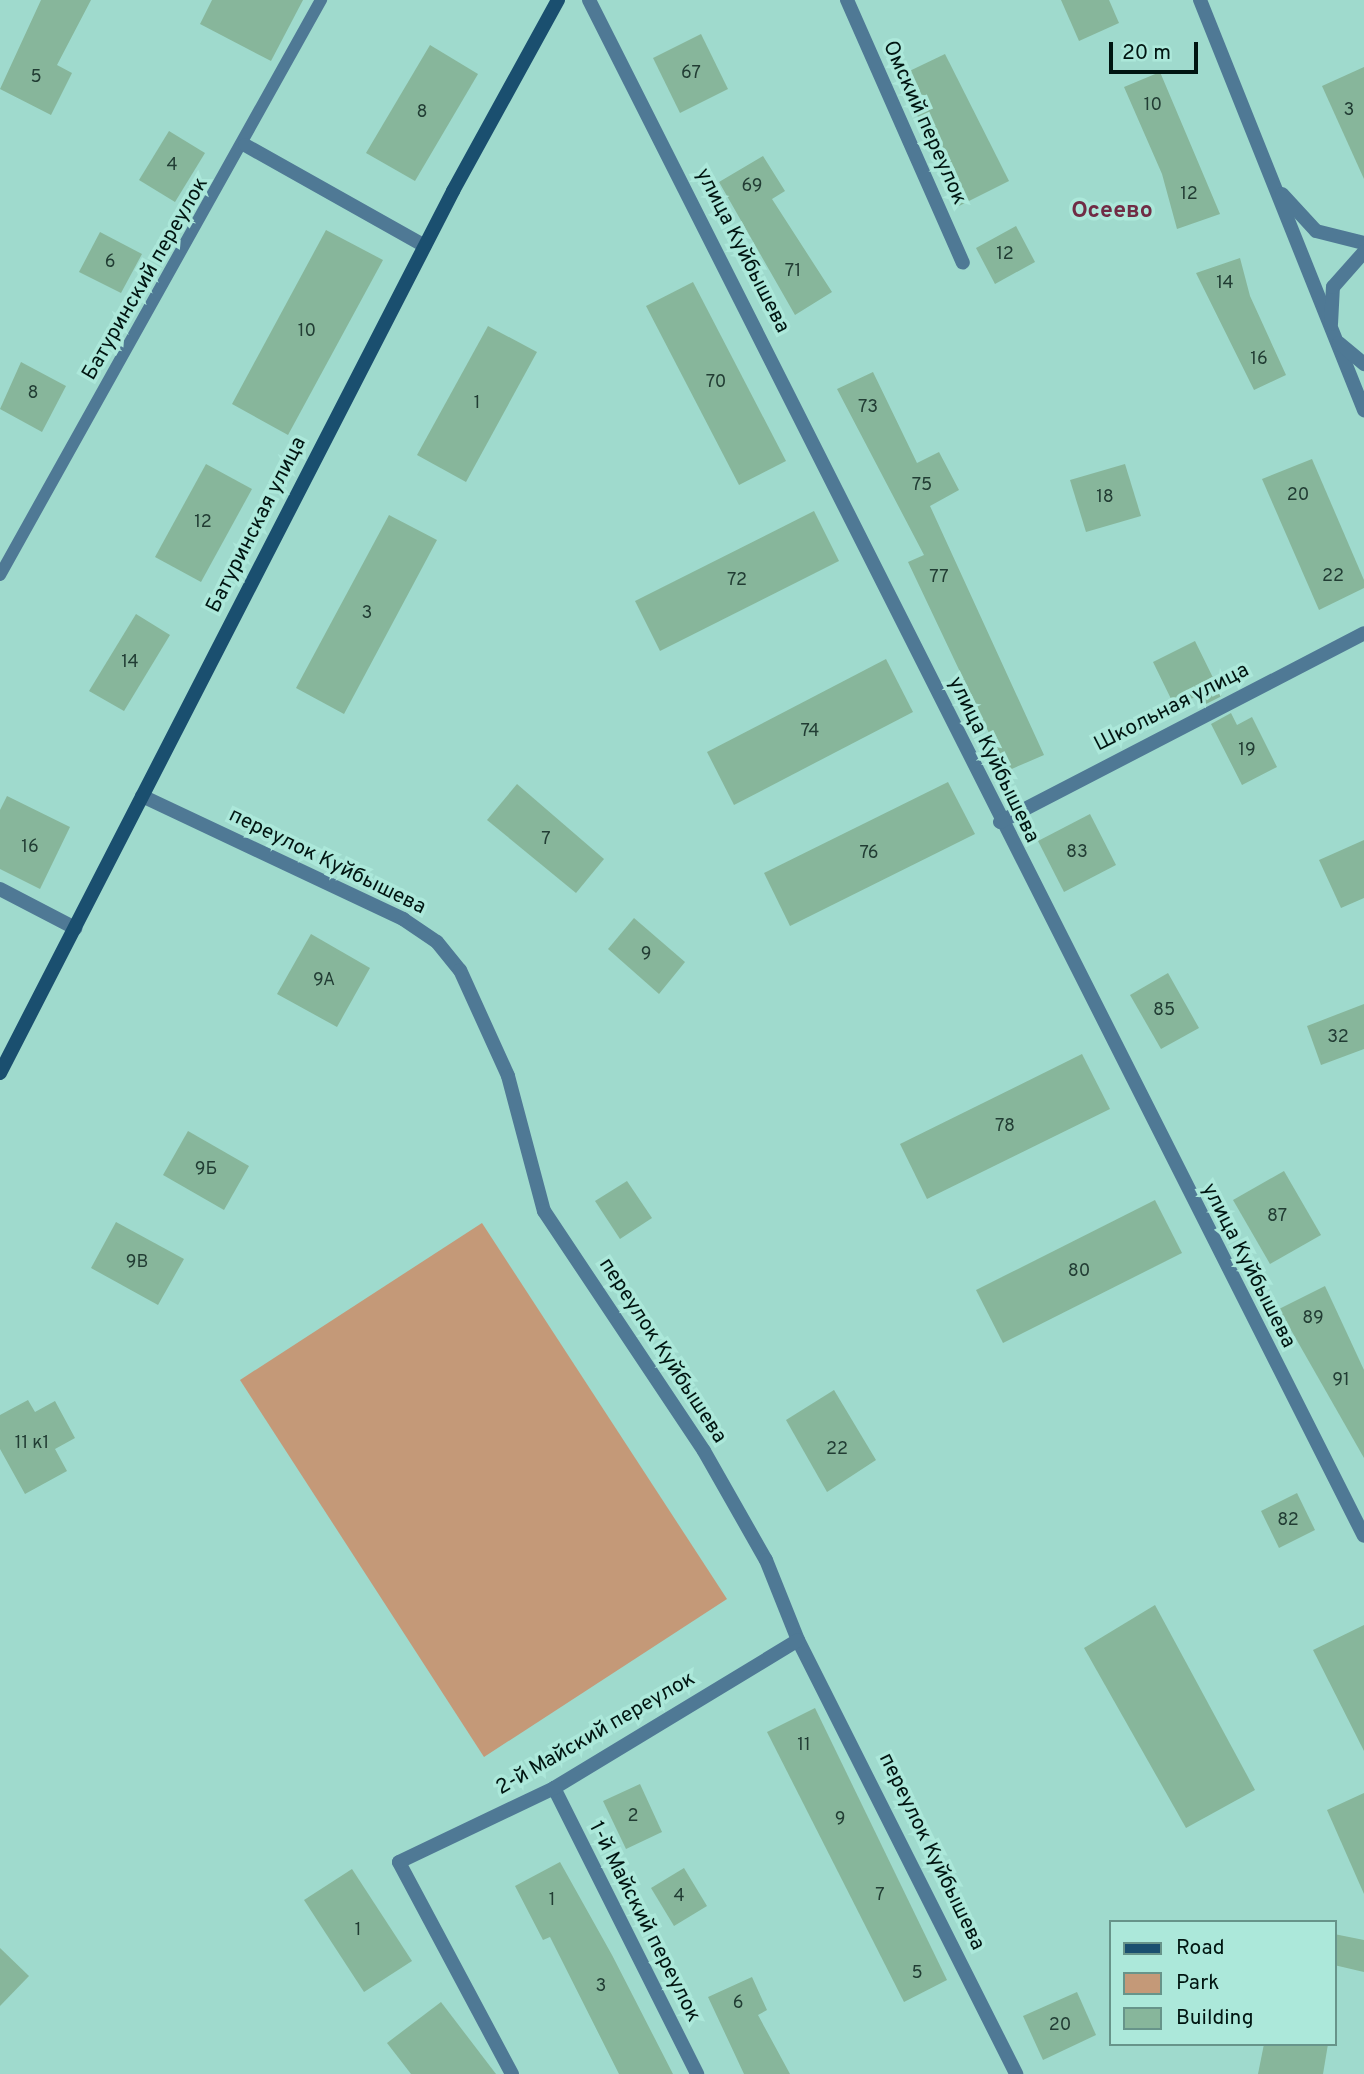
<!DOCTYPE html>
<meta charset="utf-8">
<style>
body{margin:0}
#map{position:relative;width:1364px;height:2074px;overflow:hidden;background:#9fdacd;font-family:Overpass,sans-serif}
div>[style]{position:absolute}
.green>*{inset:0;background:#c49978}
.building>*{inset:0;background:#87b69b}
.service>*{height:12px;margin:-6px;padding:0 6px;transform-origin:6px;border-radius:6px;background:#4f7995}
.minor>*{height:14px;margin:-7px;padding:0 7px;transform-origin:7px;border-radius:7px;background:#4f7995}
.tertiary>*{height:14px;margin:-7px;padding:0 7px;transform-origin:7px;border-radius:7px;background:#4f7995}
.secondary>*{height:14px;margin:-7px;padding:0 7px;transform-origin:7px;border-radius:7px;background:#1a4f6f}
span{translate:-50% -50%;white-space:nowrap;text-align:center;line-height:1.15;-webkit-text-stroke:7px #ace8da;paint-order:stroke}
.number-label{font-size:18px;color:#223d34}
.number-label span{-webkit-text-stroke-width:0}
.street-label{font-size:21px;color:#001511}
.neighbourhood-label{font-size:23px;color:#702c45;font-weight:700}
.legend{position:absolute;left:1109px;top:1920px;width:228px;height:126px;box-sizing:border-box;background:#ace8da;border:2px solid #67948a;margin:0;padding:9px 12px;list-style:none;font-size:21px;color:#001511}
.legend li{display:flex;align-items:center;gap:14px;height:35px}
.legend b{width:35px;border:2px solid #67948a}
.scale{position:absolute;left:1109px;top:42px;width:89px;height:32px;box-sizing:border-box;border:4px solid #001511;border-top:0;padding-left:9px;font-size:21px;line-height:24px;white-space:nowrap;color:#001511;-webkit-text-stroke:5px #ace8da;paint-order:stroke}
</style>
<div id="map">
<div class="green">
<div style="clip-path:polygon(482px 1223px,727px 1599px,484px 1757px,240px 1380px)"></div>
</div>
<div class="building">
<div style="clip-path:polygon(41px 0,91px 0,57px 65px,72px 73px,51px 115px,0 89px)"></div>
<div style="clip-path:polygon(212px 0,303px 0,271px 61px,200px 24px)"></div>
<div style="clip-path:polygon(1061px 0,1109px 0,1119px 23px,1079px 41px)"></div>
<div style="clip-path:polygon(701px 34px,728px 89px,680px 113px,653px 58px)"></div>
<div style="clip-path:polygon(430px 45px,478px 74px,415px 181px,366px 153px)"></div>
<div style="clip-path:polygon(945px 54px,1009px 181px,959px 206px,899px 76px)"></div>
<div style="clip-path:polygon(1364px 67px,1364px 179px,1322px 86px)"></div>
<div style="clip-path:polygon(1160px 72px,1220px 214px,1177px 229px,1162px 174px,1124px 87px)"></div>
<div style="clip-path:polygon(169px 131px,205px 153px,175px 202px,139px 180px)"></div>
<div style="clip-path:polygon(763px 156px,785px 191px,772px 199px,832px 292px,795px 315px,719px 182px)"></div>
<div style="clip-path:polygon(1016px 226px,1035px 262px,995px 284px,976px 248px)"></div>
<div style="clip-path:polygon(326px 230px,383px 260px,288px 435px,232px 404px)"></div>
<div style="clip-path:polygon(100px 232px,142px 254px,121px 293px,79px 272px)"></div>
<div style="clip-path:polygon(1240px 258px,1250px 296px,1286px 375px,1254px 390px,1196px 273px)"></div>
<div style="clip-path:polygon(693px 282px,786px 461px,739px 485px,646px 306px)"></div>
<div style="clip-path:polygon(488px 326px,537px 352px,466px 482px,417px 455px)"></div>
<div style="clip-path:polygon(21px 362px,66px 386px,42px 432px,0 409px)"></div>
<div style="clip-path:polygon(873px 372px,917px 463px,939px 452px,959px 490px,930px 506px,1044px 755px,1007px 771px,908px 562px,924px 555px,837px 389px)"></div>
<div style="clip-path:polygon(1312px 459px,1364px 580px,1364px 588px,1319px 610px,1262px 479px)"></div>
<div style="clip-path:polygon(206px 464px,252px 489px,201px 582px,155px 557px)"></div>
<div style="clip-path:polygon(1125px 464px,1141px 516px,1086px 532px,1070px 480px)"></div>
<div style="clip-path:polygon(814px 511px,839px 561px,660px 651px,635px 601px)"></div>
<div style="clip-path:polygon(389px 515px,437px 540px,344px 714px,296px 688px)"></div>
<div style="clip-path:polygon(136px 614px,170px 635px,124px 711px,89px 691px)"></div>
<div style="clip-path:polygon(1195px 641px,1222px 696px,1202px 706px,1197px 696px,1175px 707px,1153px 662px)"></div>
<div style="clip-path:polygon(886px 659px,913px 712px,734px 805px,707px 752px)"></div>
<div style="clip-path:polygon(1231px 713px,1237px 725px,1252px 717px,1277px 767px,1242px 785px,1211px 724px)"></div>
<div style="clip-path:polygon(948px 782px,975px 834px,790px 926px,764px 873px)"></div>
<div style="clip-path:polygon(517px 784px,604px 859px,576px 893px,487px 820px)"></div>
<div style="clip-path:polygon(7px 796px,70px 827px,40px 889px,0 869px,0 810px)"></div>
<div style="clip-path:polygon(1090px 814px,1116px 865px,1064px 892px,1038px 841px)"></div>
<div style="clip-path:polygon(1364px 840px,1364px 898px,1341px 908px,1319px 860px)"></div>
<div style="clip-path:polygon(634px 918px,685px 962px,659px 994px,608px 949px)"></div>
<div style="clip-path:polygon(311px 934px,370px 968px,337px 1027px,277px 994px)"></div>
<div style="clip-path:polygon(1168px 973px,1199px 1028px,1161px 1049px,1130px 995px)"></div>
<div style="clip-path:polygon(1364px 1004px,1364px 1049px,1321px 1065px,1307px 1026px)"></div>
<div style="clip-path:polygon(1082px 1054px,1110px 1109px,927px 1199px,900px 1144px)"></div>
<div style="clip-path:polygon(188px 1131px,249px 1166px,224px 1210px,163px 1175px)"></div>
<div style="clip-path:polygon(1284px 1171px,1321px 1235px,1270px 1264px,1233px 1200px)"></div>
<div style="clip-path:polygon(627px 1181px,652px 1218px,620px 1239px,595px 1201px)"></div>
<div style="clip-path:polygon(1155px 1200px,1182px 1253px,1003px 1343px,976px 1290px)"></div>
<div style="clip-path:polygon(116px 1222px,184px 1259px,158px 1305px,91px 1268px)"></div>
<div style="clip-path:polygon(1325px 1286px,1364px 1370px,1364px 1458px,1279px 1309px)"></div>
<div style="clip-path:polygon(834px 1390px,876px 1460px,827px 1492px,786px 1420px)"></div>
<div style="clip-path:polygon(28px 1400px,35px 1412px,55px 1401px,75px 1438px,55px 1449px,67px 1471px,25px 1494px,0 1449px,0 1415px)"></div>
<div style="clip-path:polygon(1297px 1493px,1315px 1530px,1279px 1548px,1261px 1511px)"></div>
<div style="clip-path:polygon(1155px 1605px,1255px 1790px,1186px 1828px,1084px 1648px)"></div>
<div style="clip-path:polygon(1364px 1625px,1364px 1751px,1313px 1650px)"></div>
<div style="clip-path:polygon(815px 1708px,947px 1980px,904px 2002px,767px 1732px)"></div>
<div style="clip-path:polygon(640px 1784px,662px 1832px,626px 1849px,603px 1801px)"></div>
<div style="clip-path:polygon(1364px 1793px,1364px 1894px,1327px 1810px)"></div>
<div style="clip-path:polygon(560px 1862px,612px 1955px,673px 2074px,619px 2074px,550px 1937px,543px 1940px,515px 1886px)"></div>
<div style="clip-path:polygon(684px 1868px,707px 1906px,674px 1926px,651px 1888px)"></div>
<div style="clip-path:polygon(352px 1869px,412px 1961px,364px 1992px,304px 1900px)"></div>
<div style="clip-path:polygon(1334px 1934px,1364px 1940px,1364px 1972px,1334px 1965px)"></div>
<div style="clip-path:polygon(0 1948px,29px 1976px,0 2006px)"></div>
<div style="clip-path:polygon(752px 1977px,767px 2010px,758px 2015px,790px 2074px,744px 2074px,708px 1997px)"></div>
<div style="clip-path:polygon(1077px 1992px,1096px 2035px,1043px 2060px,1023px 2016px)"></div>
<div style="clip-path:polygon(441px 2002px,496px 2074px,411px 2074px,387px 2043px)"></div>
<div style="clip-path:polygon(1264px 2044px,1328px 2044px,1323px 2074px,1258px 2074px)"></div>
</div>
<div class="service">
<div style="left:0;top:575px;width:659px;rotate:-60.83deg"></div>
</div>
<div class="minor">
<div style="left:589px;top:0;width:1720px;rotate:63.23deg"></div>
<div style="left:847px;top:0;width:287px;rotate:66.2deg"></div>
<div style="left:245px;top:145px;width:206px;rotate:29.3deg"></div>
<div style="left:142px;top:796px;width:289px;rotate:25.2deg"></div>
<div style="left:403px;top:919px;width:41px;rotate:34.1deg"></div>
<div style="left:437px;top:942px;width:36px;rotate:51deg"></div>
<div style="left:460px;top:970px;width:116px;rotate:65.6deg"></div>
<div style="left:508px;top:1076px;width:140px;rotate:75.1deg"></div>
<div style="left:544px;top:1211px;width:288px;rotate:56.3deg"></div>
<div style="left:704px;top:1451px;width:125px;rotate:60.4deg"></div>
<div style="left:766px;top:1560px;width:86px;rotate:68.2deg"></div>
<div style="left:798px;top:1640px;width:486px;rotate:63.3deg"></div>
<div style="left:1000px;top:822px;width:410px;rotate:-27.4deg"></div>
<div style="left:0;top:889px;width:85px;rotate:27.5deg"></div>
<div style="left:554px;top:1788px;width:320px;rotate:63.4deg"></div>
<div style="left:512px;top:2074px;width:240px;rotate:-118.1deg"></div>
<div style="left:399px;top:1862px;width:172px;rotate:-25.5deg"></div>
<div style="left:554px;top:1788px;width:285px;rotate:-31.2deg"></div>
</div>
<div class="tertiary">
<div style="left:1200px;top:0;width:442px;rotate:68.2deg"></div>
<div style="left:1282px;top:194px;width:50px;rotate:47.4deg"></div>
<div style="left:1316px;top:231px;width:49px;rotate:14deg"></div>
<div style="left:1331px;top:324px;width:37px;rotate:-87deg"></div>
<div style="left:1333px;top:287px;width:47px;rotate:-48.5deg"></div>
<div style="left:1339px;top:343px;width:33px;rotate:40deg"></div>
</div>
<div class="secondary">
<div style="left:0;top:1073px;width:992px;rotate:-62.81deg"></div>
<div style="left:453px;top:191px;width:218px;rotate:-61.2deg"></div>
</div>
<div class="number-label">
<span style="left:691px;top:74px">67</span>
<span style="left:36px;top:78px">5</span>
<span style="left:1153px;top:106px">10</span>
<span style="left:1349px;top:111px">3</span>
<span style="left:422px;top:113px">8</span>
<span style="left:172px;top:166px">4</span>
<span style="left:752px;top:187px">69</span>
<span style="left:1189px;top:195px">12</span>
<span style="left:1005px;top:255px">12</span>
<span style="left:110px;top:263px">6</span>
<span style="left:793px;top:272px">71</span>
<span style="left:1225px;top:284px">14</span>
<span style="left:307px;top:332px">10</span>
<span style="left:1259px;top:360px">16</span>
<span style="left:716px;top:383px">70</span>
<span style="left:33px;top:394px">8</span>
<span style="left:477px;top:404px">1</span>
<span style="left:868px;top:408px">73</span>
<span style="left:922px;top:486px">75</span>
<span style="left:1298px;top:496px">20</span>
<span style="left:1105px;top:498px">18</span>
<span style="left:203px;top:523px">12</span>
<span style="left:1333px;top:577px">22</span>
<span style="left:939px;top:578px">77</span>
<span style="left:737px;top:581px">72</span>
<span style="left:367px;top:614px">3</span>
<span style="left:130px;top:663px">14</span>
<span style="left:810px;top:732px">74</span>
<span style="left:1247px;top:751px">19</span>
<span style="left:546px;top:840px">7</span>
<span style="left:30px;top:848px">16</span>
<span style="left:1077px;top:853px">83</span>
<span style="left:869px;top:854px">76</span>
<span style="left:646px;top:955px">9</span>
<span style="left:324px;top:981px">9А</span>
<span style="left:1164px;top:1011px">85</span>
<span style="left:1338px;top:1038px">32</span>
<span style="left:1005px;top:1127px">78</span>
<span style="left:206px;top:1170px">9Б</span>
<span style="left:1277px;top:1217px">87</span>
<span style="left:137px;top:1263px">9В</span>
<span style="left:1079px;top:1272px">80</span>
<span style="left:1313px;top:1319px">89</span>
<span style="left:1341px;top:1381px">91</span>
<span style="left:32px;top:1444px">11 к1</span>
<span style="left:837px;top:1450px">22</span>
<span style="left:1288px;top:1521px">82</span>
<span style="left:804px;top:1746px">11</span>
<span style="left:633px;top:1817px">2</span>
<span style="left:840px;top:1820px">9</span>
<span style="left:880px;top:1896px">7</span>
<span style="left:679px;top:1897px">4</span>
<span style="left:552px;top:1901px">1</span>
<span style="left:358px;top:1931px">1</span>
<span style="left:917px;top:1974px">5</span>
<span style="left:601px;top:1987px">3</span>
<span style="left:738px;top:2004px">6</span>
<span style="left:1060px;top:2026px">20</span>
</div>
<div class="street-label">
<span style="left:924px;top:123px;rotate:66deg">Омский переулок</span>
<span style="left:742px;top:251px;rotate:63deg">улица Куйбышева</span>
<span style="left:146px;top:279px;rotate:-60deg">Батуринский переулок</span>
<span style="left:257px;top:525px;rotate:-63deg">Батуринская улица</span>
<span style="left:1172px;top:708px;rotate:-27deg">Школьная улица</span>
<span style="left:993px;top:760px;rotate:64deg">улица Куйбышева</span>
<span style="left:327px;top:862px;rotate:26deg">переулок Куйбышева</span>
<span style="left:1248px;top:1266px;rotate:63deg">улица Куйбышева</span>
<span style="left:662px;top:1351px;rotate:57deg">переулок Куйбышева</span>
<span style="left:596px;top:1734px;rotate:-30deg">2-й Майский переулок</span>
<span style="left:931px;top:1852px;rotate:64deg">переулок Куйбышева</span>
<span style="left:644px;top:1922px;rotate:63deg">1-й Майский переулок</span>
</div>
<div class="neighbourhood-label">
<span style="left:1112px;top:212px">Осеево</span>
</div>
<ul class="legend">
<li><b style="height:9px;background:#1a4f6f"></b>Road</li>
<li><b style="height:19px;background:#c49978"></b>Park</li>
<li><b style="height:19px;background:#87b69b"></b>Building</li>
</ul>
<div class="scale">20 m</div>
</div>
